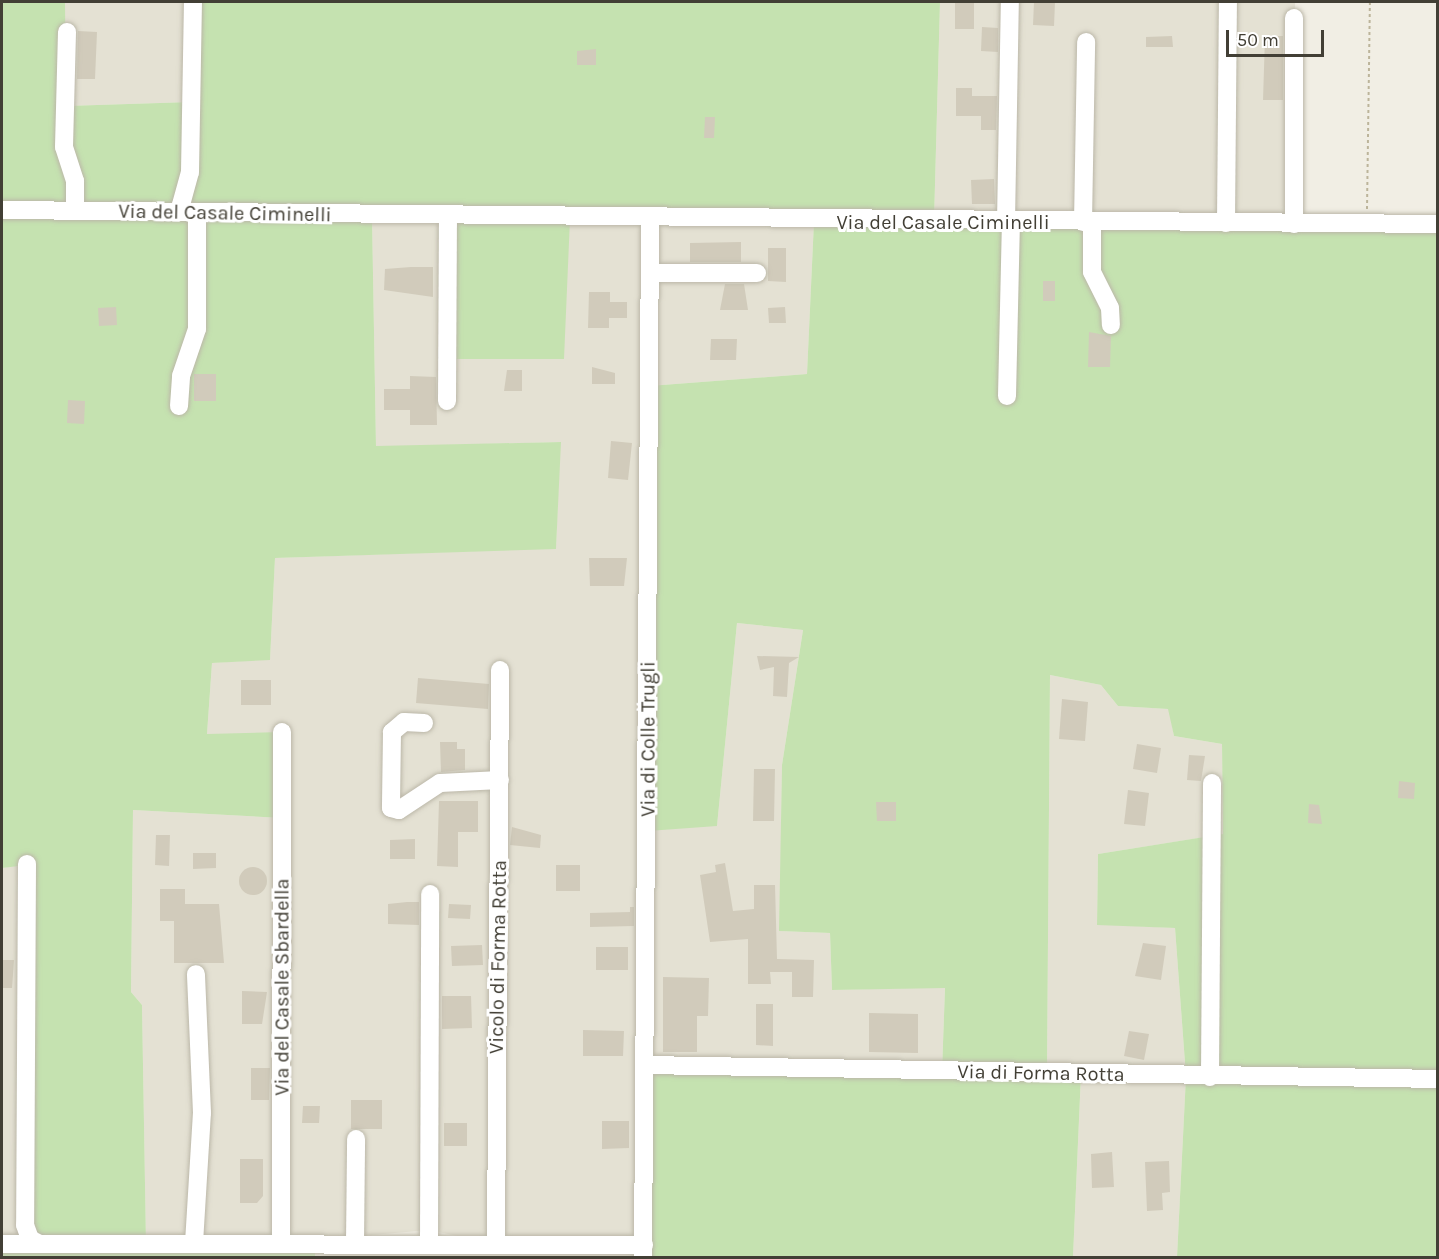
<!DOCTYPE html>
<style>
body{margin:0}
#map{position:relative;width:1439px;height:1259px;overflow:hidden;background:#f1eee4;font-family:Karla,sans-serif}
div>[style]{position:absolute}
.residential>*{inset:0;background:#e4e1d3}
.green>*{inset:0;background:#c5e2b0}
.building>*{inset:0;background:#d1cbbb}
.round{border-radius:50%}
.path>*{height:2px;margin-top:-1px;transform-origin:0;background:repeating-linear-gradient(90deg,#bcb49a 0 3px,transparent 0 6px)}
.roads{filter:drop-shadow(0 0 2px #bbb7a8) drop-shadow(0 0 2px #bbb7a8)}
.minor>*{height:18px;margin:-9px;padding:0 9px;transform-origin:9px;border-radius:9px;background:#fff}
span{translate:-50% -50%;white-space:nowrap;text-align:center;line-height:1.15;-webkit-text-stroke:6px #fff;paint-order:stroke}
.street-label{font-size:20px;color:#423f35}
.frame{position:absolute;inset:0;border:3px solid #423f35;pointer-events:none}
.scale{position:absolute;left:1226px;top:30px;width:98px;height:27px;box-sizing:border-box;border:3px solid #423f35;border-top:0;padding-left:8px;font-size:18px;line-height:21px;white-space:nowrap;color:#423f35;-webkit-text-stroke:4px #fff;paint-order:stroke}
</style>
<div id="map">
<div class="residential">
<div style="clip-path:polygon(65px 2px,193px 2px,191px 102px,65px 106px)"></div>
<div style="clip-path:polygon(940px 2px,1295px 2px,1294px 224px,934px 222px)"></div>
<div style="clip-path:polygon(372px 215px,814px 221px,807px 374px,649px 386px,717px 826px,737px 623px,803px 630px,782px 765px,780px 931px,830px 933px,832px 990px,945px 987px,942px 1071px,643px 1257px,315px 1257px,315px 1243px,491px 1243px,429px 1230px,281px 1243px,146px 1244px,142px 1005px,131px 992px,133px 810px,282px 818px,207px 734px,212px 663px,270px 659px,275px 558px,556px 548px,560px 442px,376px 447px)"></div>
<div style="clip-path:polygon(1050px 675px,1101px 685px,1118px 706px,1169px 709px,1174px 736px,1222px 744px,1224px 834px,1098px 854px,1097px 924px,1175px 928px,1186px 1076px,1177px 1257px,1073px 1257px,1081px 1075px,1047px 1073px)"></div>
<div style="clip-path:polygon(27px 864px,40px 1244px,2px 1244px,2px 868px)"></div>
</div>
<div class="green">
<div style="clip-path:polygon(2px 2px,65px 2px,66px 106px,191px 102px,193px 2px,940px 2px,934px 221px,1437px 224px,1437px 1257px,1177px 1257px,1186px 1076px,1175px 928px,1097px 925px,1098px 854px,1223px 834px,1222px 744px,1174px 736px,1168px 709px,1118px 706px,1101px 685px,1050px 675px,1047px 1073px,1081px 1074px,1073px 1257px,643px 1257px,645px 1065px,942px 1071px,945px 988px,832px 990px,830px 933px,779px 931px,782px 765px,803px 630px,737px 623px,717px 826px,648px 831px,649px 386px,807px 374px,814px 221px,570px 219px,564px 359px,447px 359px,448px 217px,372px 216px,376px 446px,561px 442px,556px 549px,275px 558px,270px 660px,212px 663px,207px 734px,282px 732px,282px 818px,133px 810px,131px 992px,142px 1005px,146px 1243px,315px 1243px,315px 1257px,2px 1258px,2px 1243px,39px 1244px,25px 1218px,27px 865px,2px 868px)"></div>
</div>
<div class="building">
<div style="clip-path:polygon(955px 2px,974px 2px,974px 29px,955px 29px)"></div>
<div style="clip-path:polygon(1034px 2px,1055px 2px,1054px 26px,1033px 25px)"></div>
<div style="clip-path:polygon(982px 27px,998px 28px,998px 52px,981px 51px)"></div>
<div style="clip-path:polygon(78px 31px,97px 32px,95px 79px,77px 79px)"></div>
<div style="clip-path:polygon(1172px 36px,1173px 47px,1146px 47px,1146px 37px)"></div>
<div style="clip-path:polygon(1265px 36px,1283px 36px,1283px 100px,1263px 100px)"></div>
<div style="clip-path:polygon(596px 49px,596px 65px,577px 65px,577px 51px)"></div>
<div style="clip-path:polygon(956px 88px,972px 88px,972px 96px,997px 96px,996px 130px,981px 130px,981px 116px,956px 116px)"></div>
<div style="clip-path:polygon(705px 117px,715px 117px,714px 138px,704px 138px)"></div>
<div style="clip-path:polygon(994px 179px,995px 204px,972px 204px,971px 180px)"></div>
<div style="clip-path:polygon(741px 242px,741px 262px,690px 262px,690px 243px)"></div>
<div style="clip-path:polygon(768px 248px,786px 248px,786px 282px,768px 281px)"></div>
<div style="clip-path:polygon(411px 267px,433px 267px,433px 297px,384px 290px,385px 269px)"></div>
<div style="clip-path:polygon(1043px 281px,1055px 281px,1055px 301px,1043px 301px)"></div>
<div style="clip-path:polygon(725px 284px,744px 284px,748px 310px,720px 310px)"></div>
<div style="clip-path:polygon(589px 292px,610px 292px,610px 302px,627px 302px,627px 318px,609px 318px,609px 328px,588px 328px)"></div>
<div style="clip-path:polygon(116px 307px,117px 325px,99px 326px,98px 308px)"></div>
<div style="clip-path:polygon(785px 307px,786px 323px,769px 323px,768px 308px)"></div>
<div style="clip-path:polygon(1089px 332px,1111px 336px,1110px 367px,1088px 367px)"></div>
<div style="clip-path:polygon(711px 339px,737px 339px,736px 360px,710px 360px)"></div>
<div style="clip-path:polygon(592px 367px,615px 373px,615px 384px,592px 384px)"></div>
<div style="clip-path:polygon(507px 370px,522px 370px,522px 391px,504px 391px)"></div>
<div style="clip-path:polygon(194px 374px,216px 374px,216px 401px,194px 401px)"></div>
<div style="clip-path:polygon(410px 376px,436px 377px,437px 425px,410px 425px,410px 410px,384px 410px,384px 389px,410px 389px)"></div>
<div style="clip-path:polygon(68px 400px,85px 401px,84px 424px,67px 423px)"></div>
<div style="clip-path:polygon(611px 441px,632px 443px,628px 480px,608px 478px)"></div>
<div style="clip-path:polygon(589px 558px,627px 558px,624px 586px,590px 586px)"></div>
<div style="clip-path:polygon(757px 656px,799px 657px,789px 663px,787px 697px,773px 696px,774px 667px,760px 670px)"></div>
<div style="clip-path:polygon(418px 678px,489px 684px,488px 709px,416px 703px)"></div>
<div style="clip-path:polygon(241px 680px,271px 680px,271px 705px,241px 705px)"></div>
<div style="clip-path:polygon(1062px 699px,1088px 702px,1085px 741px,1059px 739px)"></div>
<div style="clip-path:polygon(440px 742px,457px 742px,457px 749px,465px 749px,465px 770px,441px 772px)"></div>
<div style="clip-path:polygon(1137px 744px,1161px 748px,1157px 773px,1133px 769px)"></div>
<div style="clip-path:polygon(1189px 755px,1205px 756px,1201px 781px,1187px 780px)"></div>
<div style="clip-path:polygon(754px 769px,775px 769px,774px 821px,753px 821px)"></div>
<div style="clip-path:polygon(1399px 781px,1415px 783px,1414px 799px,1398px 798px)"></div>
<div style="clip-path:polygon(1128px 790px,1149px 793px,1145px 826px,1124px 824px)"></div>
<div style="clip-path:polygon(439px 801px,478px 801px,478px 832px,458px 832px,458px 867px,437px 866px)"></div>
<div style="clip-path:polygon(876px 802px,896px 802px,896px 821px,877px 821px)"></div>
<div style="clip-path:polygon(1309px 804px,1319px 805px,1322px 824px,1308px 823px)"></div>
<div style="clip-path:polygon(512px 827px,541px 835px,540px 848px,510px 845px)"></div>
<div style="clip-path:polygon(156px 835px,170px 835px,169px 866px,155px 865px)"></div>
<div style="clip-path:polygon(415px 839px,415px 859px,390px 859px,390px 840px)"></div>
<div style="clip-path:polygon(193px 853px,216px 853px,216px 868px,193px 869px)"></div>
<div style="clip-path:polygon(725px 863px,733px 911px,754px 909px,754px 885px,775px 885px,777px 959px,814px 960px,813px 997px,792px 997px,792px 972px,770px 972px,771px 984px,748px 984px,748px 939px,710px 942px,700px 875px,716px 872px,715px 865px)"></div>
<div style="clip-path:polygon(556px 865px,580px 865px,580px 891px,556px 891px)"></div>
<div class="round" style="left:239px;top:867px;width:28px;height:28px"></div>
<div style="clip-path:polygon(160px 889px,185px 889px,185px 904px,219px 904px,224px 963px,174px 963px,174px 921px,160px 921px)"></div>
<div style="clip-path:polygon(407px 902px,419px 902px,419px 925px,388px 924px,388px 904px)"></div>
<div style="clip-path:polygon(449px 904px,471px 905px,470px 919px,448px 918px)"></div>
<div style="clip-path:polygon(630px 907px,634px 907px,634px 926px,590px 927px,590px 913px,630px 912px)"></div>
<div style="clip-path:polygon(1143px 943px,1166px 946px,1161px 980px,1135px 976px)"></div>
<div style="clip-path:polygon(482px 945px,483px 965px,452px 966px,451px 946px)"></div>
<div style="clip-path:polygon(596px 947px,628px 947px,628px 970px,596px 970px)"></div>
<div style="clip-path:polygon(2px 960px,14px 960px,12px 988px,2px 988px)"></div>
<div style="clip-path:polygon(663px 977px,709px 978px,708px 1016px,697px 1016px,697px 1052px,663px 1052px)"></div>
<div style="clip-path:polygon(242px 991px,267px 992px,262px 1024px,242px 1024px)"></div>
<div style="clip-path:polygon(442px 996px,471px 996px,472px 1028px,442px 1029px)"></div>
<div style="clip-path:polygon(756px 1004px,773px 1004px,773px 1046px,756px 1045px)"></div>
<div style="clip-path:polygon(869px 1013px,918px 1014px,918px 1053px,869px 1052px)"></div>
<div style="clip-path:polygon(583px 1030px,624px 1031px,623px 1056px,583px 1056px)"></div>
<div style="clip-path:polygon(1129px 1031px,1149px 1034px,1144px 1060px,1124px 1056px)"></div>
<div style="clip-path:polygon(251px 1068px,270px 1068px,269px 1100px,251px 1100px)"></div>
<div style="clip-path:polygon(351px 1100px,382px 1100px,382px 1129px,351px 1129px)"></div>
<div style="clip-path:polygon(303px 1106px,320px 1106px,319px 1123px,302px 1123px)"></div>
<div style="clip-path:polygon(602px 1121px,629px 1121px,629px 1148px,602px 1149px)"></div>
<div style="clip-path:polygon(444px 1123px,467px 1123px,467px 1146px,444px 1146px)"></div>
<div style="clip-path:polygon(1112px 1152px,1114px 1187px,1092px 1188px,1091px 1154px)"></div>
<div style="clip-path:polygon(240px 1159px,263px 1159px,263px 1196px,257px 1203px,240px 1203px)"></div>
<div style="clip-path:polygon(1169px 1161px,1170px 1192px,1162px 1193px,1163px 1210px,1147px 1211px,1145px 1162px)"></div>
</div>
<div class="path">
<div style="left:1367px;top:209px;width:207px;rotate:-89.2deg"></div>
</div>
<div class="roads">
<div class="minor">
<div style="left:1294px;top:18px;width:206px;rotate:90deg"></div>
<div style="left:67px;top:32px;width:115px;rotate:91.5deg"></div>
<div style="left:64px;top:147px;width:36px;rotate:72deg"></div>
<div style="left:75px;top:181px;width:30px;rotate:90deg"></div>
<div style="left:2px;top:210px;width:1436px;rotate:0.56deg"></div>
<div style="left:179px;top:212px;width:41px;rotate:-74.6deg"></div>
<div style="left:190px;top:172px;width:170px;rotate:-89deg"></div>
<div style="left:1006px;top:222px;width:220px;rotate:-89deg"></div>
<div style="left:1083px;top:222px;width:180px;rotate:-89deg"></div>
<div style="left:1092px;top:222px;width:50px;rotate:90deg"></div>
<div style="left:1092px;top:272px;width:40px;rotate:63.4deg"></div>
<div style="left:1110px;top:308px;width:17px;rotate:87deg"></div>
<div style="left:1226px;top:223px;width:221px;rotate:-89.5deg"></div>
<div style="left:650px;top:273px;width:107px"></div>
<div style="left:1007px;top:396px;width:174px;rotate:-88.7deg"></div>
<div style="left:447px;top:401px;width:184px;rotate:-89.7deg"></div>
<div style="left:179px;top:406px;width:30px;rotate:-86deg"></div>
<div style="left:181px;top:376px;width:50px;rotate:-71.2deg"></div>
<div style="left:197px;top:329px;width:116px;rotate:-90deg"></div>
<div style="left:424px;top:723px;width:20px;rotate:-177deg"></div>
<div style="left:404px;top:722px;width:16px;rotate:140deg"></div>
<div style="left:392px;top:732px;width:76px;rotate:90.8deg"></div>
<div style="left:391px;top:808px;width:8px;rotate:14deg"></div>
<div style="left:399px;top:810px;width:49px;rotate:-33.4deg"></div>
<div style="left:440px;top:783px;width:60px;rotate:-2.9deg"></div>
<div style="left:27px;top:864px;width:361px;rotate:90.3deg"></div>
<div style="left:25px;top:1225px;width:15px;rotate:70deg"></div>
<div style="left:30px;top:1239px;width:11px;rotate:27deg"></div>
<div style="left:645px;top:1065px;width:793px;rotate:1.01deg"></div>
<div style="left:1210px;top:1077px;width:294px;rotate:-89.6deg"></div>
<div style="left:194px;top:1243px;width:130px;rotate:-86.5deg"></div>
<div style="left:202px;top:1113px;width:139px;rotate:-92.5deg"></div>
<div style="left:281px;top:1243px;width:511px;rotate:-89.89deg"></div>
<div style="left:355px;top:1243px;width:104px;rotate:-89.4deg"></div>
<div style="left:2px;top:1244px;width:642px;rotate:0.09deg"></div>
<div style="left:429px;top:1244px;width:350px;rotate:-89.8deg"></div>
<div style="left:496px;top:1244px;width:574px;rotate:-89.6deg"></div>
<div style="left:643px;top:1258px;width:1038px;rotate:-89.61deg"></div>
</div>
</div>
<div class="street-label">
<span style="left:225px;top:213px;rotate:1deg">Via del Casale Ciminelli</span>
<span style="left:943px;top:222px">Via del Casale Ciminelli</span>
<span style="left:648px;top:739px;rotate:-90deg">Via di Colle Trugli</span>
<span style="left:498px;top:957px;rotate:-89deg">Vicolo di Forma Rotta</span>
<span style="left:282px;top:987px;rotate:-90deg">Via del Casale Sbardella</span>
<span style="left:1041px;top:1073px;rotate:1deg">Via di Forma Rotta</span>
</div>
<div class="frame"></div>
<div class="scale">50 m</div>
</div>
